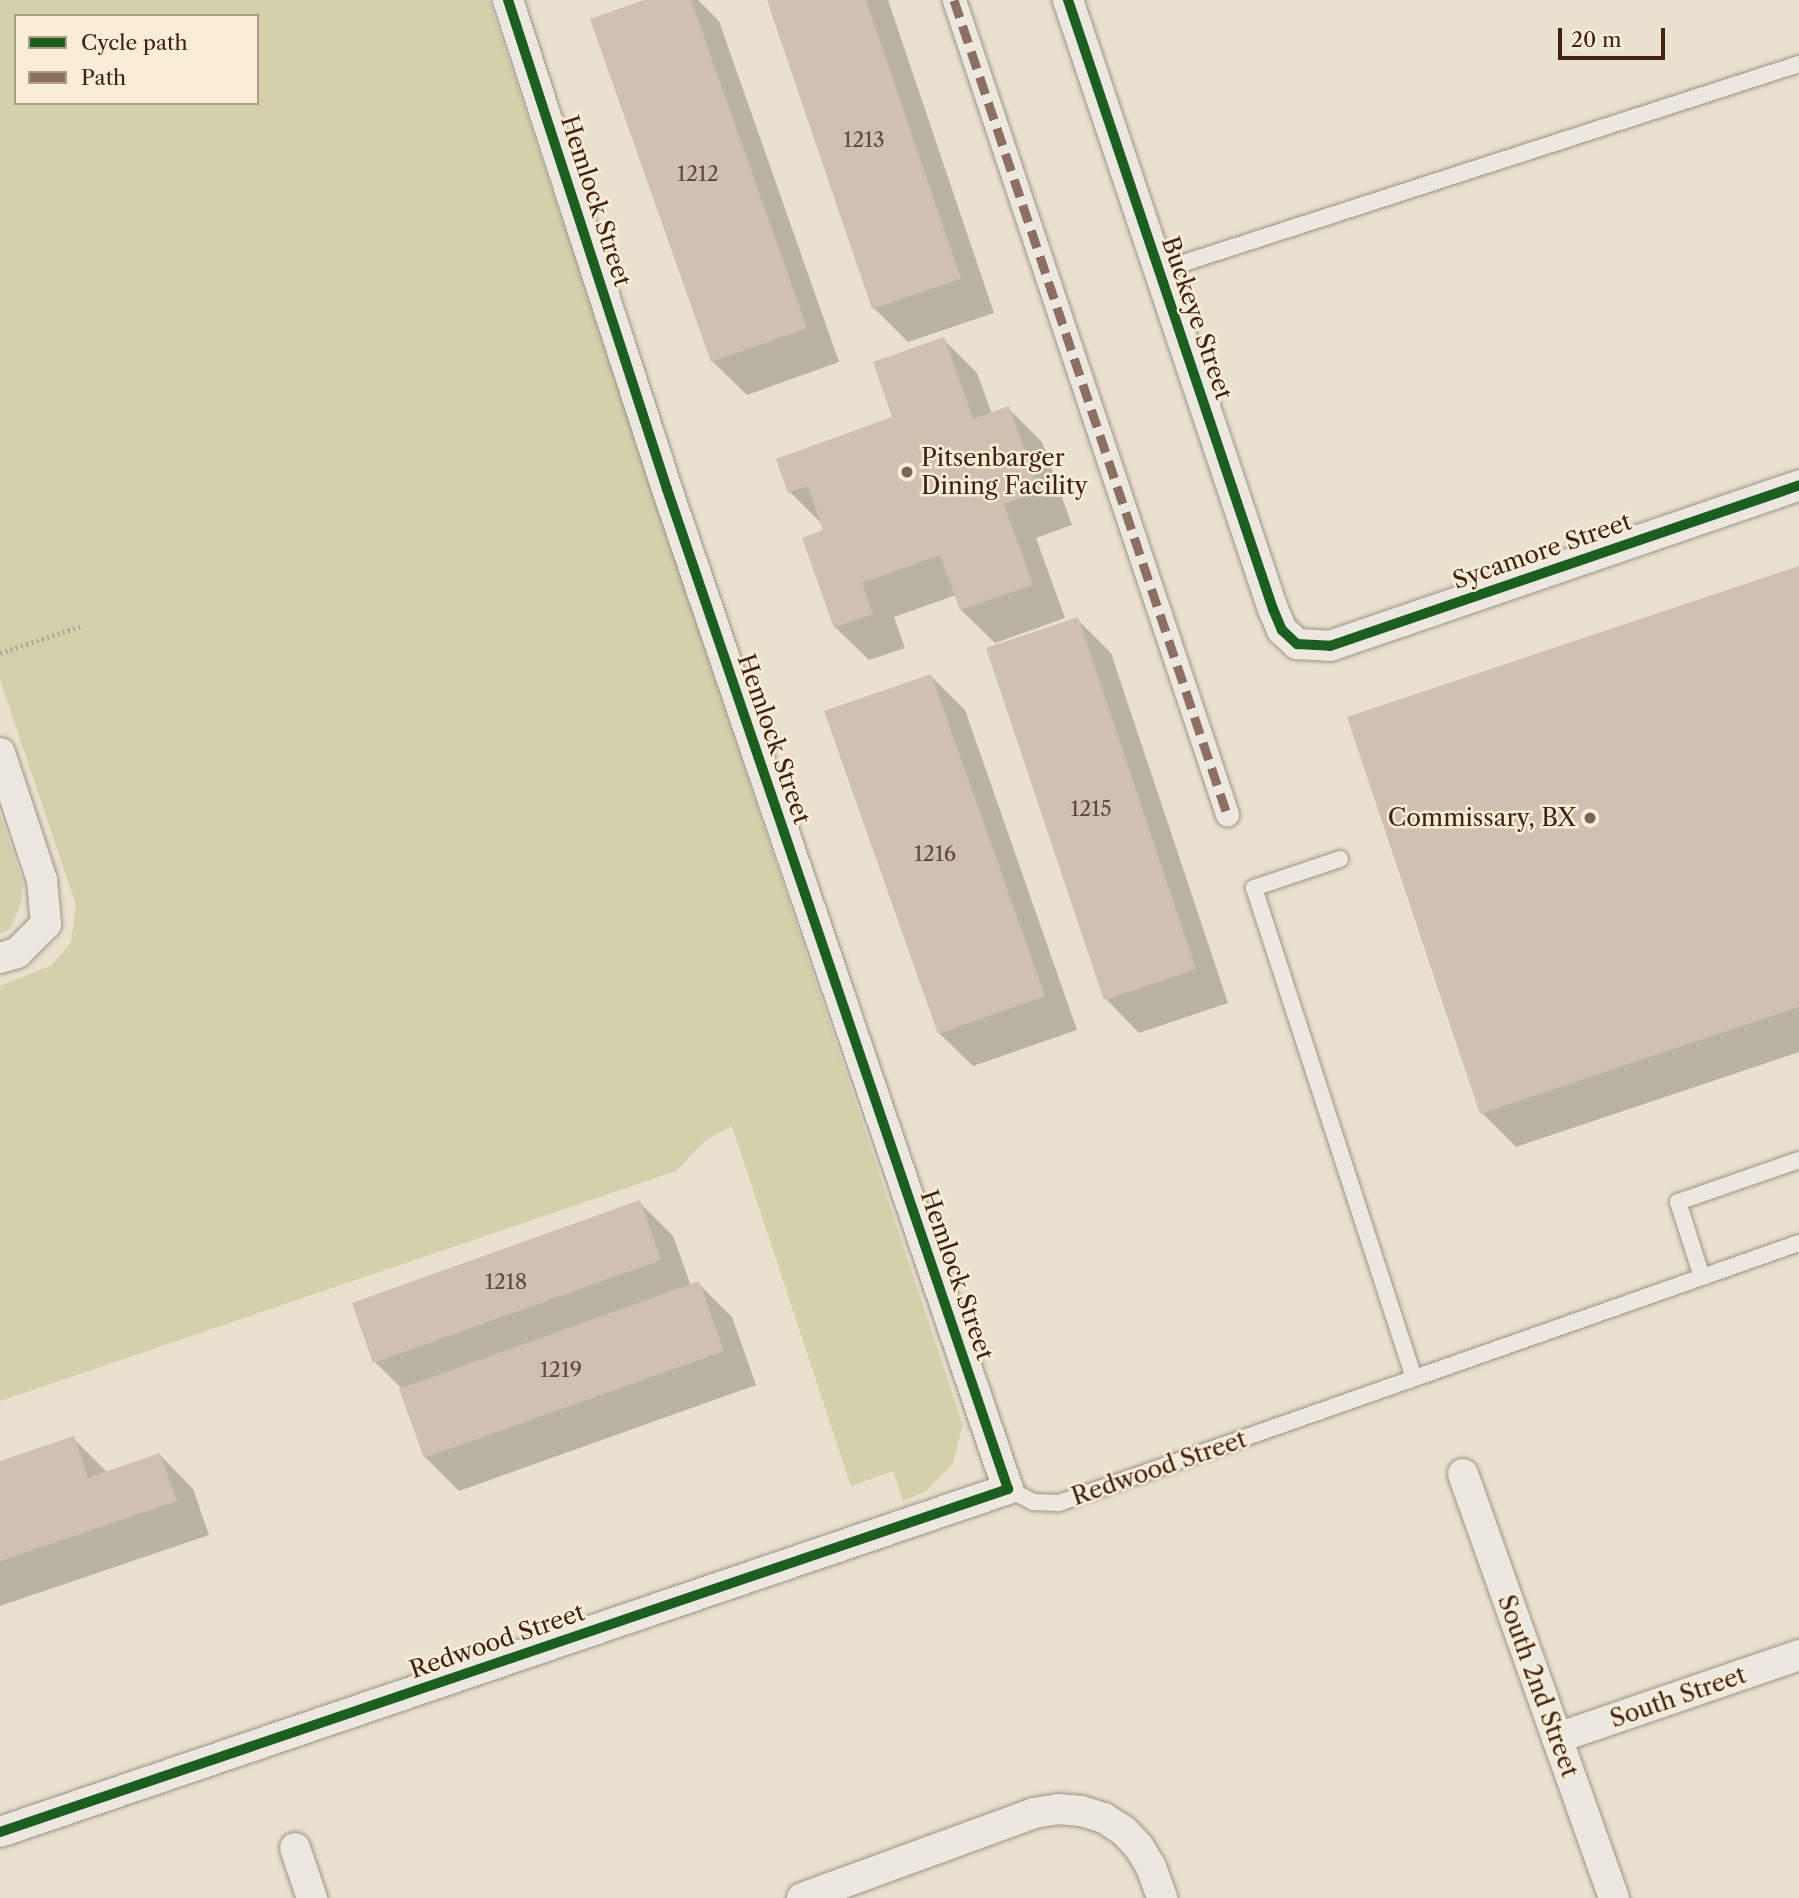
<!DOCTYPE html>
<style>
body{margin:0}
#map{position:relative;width:1799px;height:1898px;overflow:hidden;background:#e9e0ce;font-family:"Libre Caslon Text",serif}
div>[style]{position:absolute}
.green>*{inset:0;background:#d3d0ab}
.shadow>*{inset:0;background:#0003}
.building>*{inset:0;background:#cfc0b2}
.path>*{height:4.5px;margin-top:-2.25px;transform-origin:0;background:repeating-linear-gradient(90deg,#ada69e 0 2px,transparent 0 5.5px)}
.roads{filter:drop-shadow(0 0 2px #9d9488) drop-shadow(0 0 2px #9d9488)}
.service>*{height:16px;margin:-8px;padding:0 8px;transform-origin:8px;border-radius:8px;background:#ece8df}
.pedestrian>*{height:23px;margin:-11.5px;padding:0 11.5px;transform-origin:11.5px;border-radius:11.5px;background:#ece8df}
.minor>*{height:30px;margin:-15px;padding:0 15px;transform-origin:15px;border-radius:15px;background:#ece8df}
.quiet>*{height:9px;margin-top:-4.5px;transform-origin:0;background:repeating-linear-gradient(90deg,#8d6e63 0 18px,transparent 0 27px)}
.cycleway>*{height:10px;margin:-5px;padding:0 5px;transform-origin:5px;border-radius:5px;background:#1b5e20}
.dots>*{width:19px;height:19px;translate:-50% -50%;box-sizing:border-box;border:4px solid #f8edd7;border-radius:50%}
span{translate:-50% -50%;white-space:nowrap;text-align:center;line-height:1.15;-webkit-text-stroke:5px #f8edd7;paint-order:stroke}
.number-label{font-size:21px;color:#654a3a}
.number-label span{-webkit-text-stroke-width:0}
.street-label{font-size:24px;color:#422212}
.poi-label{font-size:24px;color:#422212}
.left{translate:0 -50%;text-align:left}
.right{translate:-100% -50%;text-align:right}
.legend{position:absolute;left:14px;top:14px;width:245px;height:91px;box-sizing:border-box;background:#f8edd7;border:2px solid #af9c88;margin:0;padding:9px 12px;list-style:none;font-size:21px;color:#422212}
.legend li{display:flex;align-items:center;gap:14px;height:35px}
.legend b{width:35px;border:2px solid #af9c88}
.scale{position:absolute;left:1558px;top:28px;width:107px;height:32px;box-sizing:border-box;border:4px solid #422212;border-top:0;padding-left:9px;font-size:21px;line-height:24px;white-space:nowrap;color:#422212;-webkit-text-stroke:5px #f8edd7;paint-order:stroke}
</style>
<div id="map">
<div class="green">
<div style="clip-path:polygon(evenodd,0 0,489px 0,963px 1425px,952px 1465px,926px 1491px,903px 1501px,893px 1471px,851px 1486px,732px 1126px,707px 1139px,676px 1171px,0 1401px,0 986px,52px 965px,71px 942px,76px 905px,0 680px,0 0,16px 16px,257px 16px,257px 103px,16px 103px,16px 16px)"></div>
<div style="clip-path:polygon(0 814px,23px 883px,21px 903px,11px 928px,0 934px)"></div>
</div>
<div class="shadow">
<div style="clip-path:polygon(650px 0,698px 0,719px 21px,839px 362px,747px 395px,713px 362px,592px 20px)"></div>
<div style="clip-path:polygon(769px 0,888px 0,994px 313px,908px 342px,874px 308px)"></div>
<div style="clip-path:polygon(943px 339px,977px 373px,992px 414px,1008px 408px,1042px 442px,1072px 525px,1036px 538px,1065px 618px,995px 643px,961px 610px,956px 595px,894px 617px,905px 648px,869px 660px,835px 627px,823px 525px,790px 492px,895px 418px)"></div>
<div style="clip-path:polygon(1799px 568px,1799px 1052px,1516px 1147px,1482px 1113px)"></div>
<div style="clip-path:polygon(1077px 619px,1111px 653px,1228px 1003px,1139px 1033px,1106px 999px)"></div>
<div style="clip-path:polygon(931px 676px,965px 710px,1077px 1030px,973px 1066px,939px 1033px)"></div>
<div style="clip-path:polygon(639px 1202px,673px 1236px,691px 1286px,698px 1283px,732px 1317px,756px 1385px,459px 1491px,425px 1457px,401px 1388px,375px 1362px)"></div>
<div style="clip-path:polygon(73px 1438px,108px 1473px,160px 1455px,193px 1489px,209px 1535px,0 1606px,0 1463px)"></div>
</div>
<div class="building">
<div style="clip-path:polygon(644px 0,691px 0,807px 328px,711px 362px,590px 19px)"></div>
<div style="clip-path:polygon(767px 0,866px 0,961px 279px,872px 309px)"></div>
<div style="clip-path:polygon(944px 337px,973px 419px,1009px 406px,1039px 491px,1004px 504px,1033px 585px,960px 610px,940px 555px,862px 583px,873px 614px,834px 628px,802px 538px,823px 530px,808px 486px,788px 493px,776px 459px,892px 417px,873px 362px)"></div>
<div style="clip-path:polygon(1799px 566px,1799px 1007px,1480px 1114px,1347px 717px)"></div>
<div style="clip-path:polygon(1078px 617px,1196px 969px,1104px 1000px,986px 648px)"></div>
<div style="clip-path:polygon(931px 674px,1045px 996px,938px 1034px,824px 711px)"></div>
<div style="clip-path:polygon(640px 1200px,661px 1260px,373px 1363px,352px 1303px)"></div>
<div style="clip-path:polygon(699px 1281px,724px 1351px,424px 1458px,399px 1389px)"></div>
<div style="clip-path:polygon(74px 1436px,88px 1478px,160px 1453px,177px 1501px,0 1561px,0 1461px)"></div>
</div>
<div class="path">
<div style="left:0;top:653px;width:85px;rotate:-18.4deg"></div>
</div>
<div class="roads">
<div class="service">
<div style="left:1159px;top:271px;width:673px;rotate:-17.92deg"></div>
<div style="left:1340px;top:859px;width:91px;rotate:161.4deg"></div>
<div style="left:1254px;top:888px;width:515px;rotate:71.92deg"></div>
<div style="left:1702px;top:1277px;width:79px;rotate:-107.7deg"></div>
<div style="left:1678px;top:1202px;width:128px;rotate:-19.1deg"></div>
<div style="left:1008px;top:1489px;width:28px;rotate:27deg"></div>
<div style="left:1033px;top:1502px;width:26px;rotate:2deg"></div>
<div style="left:1059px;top:1503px;width:784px;rotate:-19.36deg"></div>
</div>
<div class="pedestrian">
<div style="left:954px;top:0;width:859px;rotate:71.46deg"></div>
</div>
<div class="minor">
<div style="left:1068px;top:0;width:643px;rotate:71.4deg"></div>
<div style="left:1273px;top:609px;width:23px;rotate:67deg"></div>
<div style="left:1282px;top:630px;width:21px;rotate:43deg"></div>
<div style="left:1297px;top:644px;width:33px;rotate:3deg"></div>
<div style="left:1330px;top:646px;width:496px;rotate:-18.9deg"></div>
<div style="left:0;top:753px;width:134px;rotate:71.7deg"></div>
<div style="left:42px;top:880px;width:44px;rotate:84.8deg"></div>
<div style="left:46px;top:924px;width:41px;rotate:135deg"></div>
<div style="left:17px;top:953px;width:18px;rotate:164deg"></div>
<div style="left:1463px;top:1474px;width:450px;rotate:70.4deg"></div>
<div style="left:1557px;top:1738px;width:256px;rotate:-18.9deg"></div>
<div style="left:0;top:1832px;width:1065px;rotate:-18.79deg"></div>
<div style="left:1008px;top:1489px;width:1057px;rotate:-108.83deg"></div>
<div style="left:667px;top:489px;width:514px;rotate:-108.01deg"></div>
<div style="left:295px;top:1848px;width:53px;rotate:71.2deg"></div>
<div style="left:802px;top:1898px;width:247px;rotate:-20.1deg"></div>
<div style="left:1034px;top:1813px;width:24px;rotate:-9deg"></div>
<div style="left:1058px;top:1809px;width:23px;rotate:5deg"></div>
<div style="left:1081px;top:1811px;width:24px;rotate:17deg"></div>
<div style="left:1104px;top:1818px;width:24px;rotate:33deg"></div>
<div style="left:1124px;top:1831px;width:22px;rotate:47deg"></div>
<div style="left:1139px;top:1847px;width:23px;rotate:59deg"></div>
<div style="left:1151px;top:1867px;width:33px;rotate:70deg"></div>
</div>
</div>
<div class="quiet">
<div style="left:954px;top:0;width:859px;rotate:71.46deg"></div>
</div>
<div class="cycleway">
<div style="left:1068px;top:0;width:643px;rotate:71.4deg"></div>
<div style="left:1273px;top:609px;width:23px;rotate:67deg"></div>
<div style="left:1282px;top:630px;width:21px;rotate:43deg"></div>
<div style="left:1297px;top:644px;width:33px;rotate:3deg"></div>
<div style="left:1330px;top:646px;width:496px;rotate:-18.9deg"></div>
<div style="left:0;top:1832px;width:1065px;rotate:-18.79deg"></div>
<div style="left:1008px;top:1489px;width:1057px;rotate:-108.83deg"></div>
<div style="left:667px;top:489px;width:514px;rotate:-108.01deg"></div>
</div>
<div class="dots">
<div style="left:907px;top:472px;background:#7c6454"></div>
<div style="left:1590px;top:818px;background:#7c6454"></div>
</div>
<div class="number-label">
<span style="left:864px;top:140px">1213</span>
<span style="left:698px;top:174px">1212</span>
<span style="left:1091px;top:809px">1215</span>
<span style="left:935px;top:854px">1216</span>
<span style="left:506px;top:1282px">1218</span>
<span style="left:561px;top:1370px">1219</span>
</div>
<div class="street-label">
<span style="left:596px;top:201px;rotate:72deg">Hemlock Street</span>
<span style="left:1197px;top:318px;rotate:71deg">Buckeye Street</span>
<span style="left:1542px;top:551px;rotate:-19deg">Sycamore Street</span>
<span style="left:774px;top:739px;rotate:71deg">Hemlock Street</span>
<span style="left:957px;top:1275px;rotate:71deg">Hemlock Street</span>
<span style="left:1159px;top:1468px;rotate:-19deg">Redwood Street</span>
<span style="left:497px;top:1641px;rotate:-19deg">Redwood Street</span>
<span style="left:1538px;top:1686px;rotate:70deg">South 2nd Street</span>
<span style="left:1678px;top:1697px;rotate:-19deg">South Street</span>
</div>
<div class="poi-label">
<span class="left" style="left:921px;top:472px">Pitsenbarger<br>Dining Facility</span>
<span class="right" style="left:1576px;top:818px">Commissary, BX</span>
</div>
<ul class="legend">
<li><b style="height:9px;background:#1b5e20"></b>Cycle path</li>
<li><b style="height:9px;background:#8d6e63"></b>Path</li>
</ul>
<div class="scale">20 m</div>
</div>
